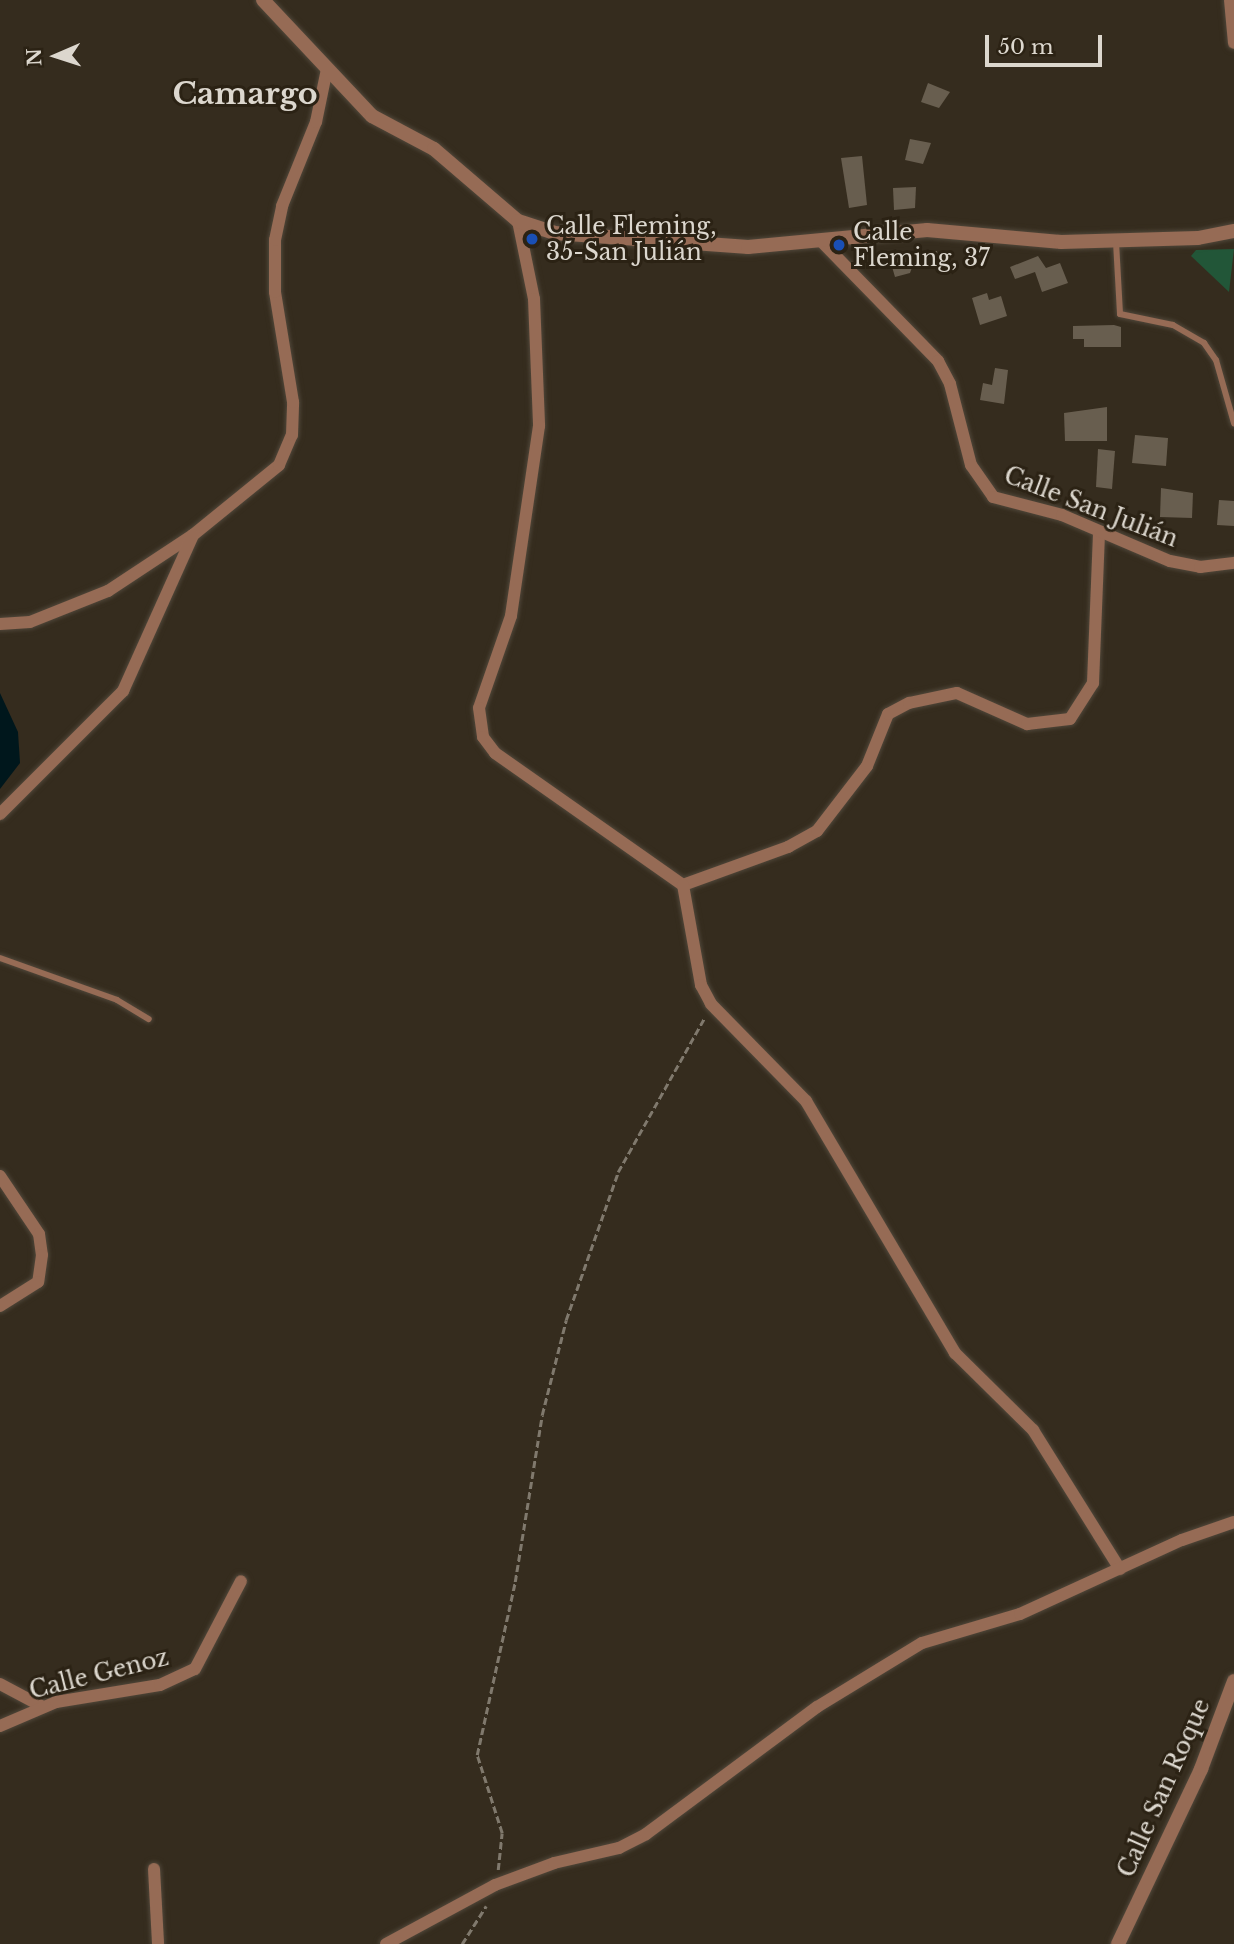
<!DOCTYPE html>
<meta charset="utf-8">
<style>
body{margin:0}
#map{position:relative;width:1234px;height:1944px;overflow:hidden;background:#352c1e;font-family:"Libre Baskerville",serif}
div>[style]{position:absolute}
.green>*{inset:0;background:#225638}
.water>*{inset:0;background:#00171c}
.building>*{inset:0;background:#685e4f}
.path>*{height:2.5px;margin-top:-1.25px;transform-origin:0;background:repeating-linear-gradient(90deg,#80796d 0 7px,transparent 0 10.5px)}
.roads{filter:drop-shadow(0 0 2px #50473a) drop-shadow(0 0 2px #50473a)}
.service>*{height:6px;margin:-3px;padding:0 3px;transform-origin:3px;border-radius:3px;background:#966b55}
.minor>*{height:12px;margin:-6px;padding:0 6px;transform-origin:6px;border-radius:6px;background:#966b55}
.tertiary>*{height:14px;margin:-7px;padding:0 7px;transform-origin:7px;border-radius:7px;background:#966b55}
.dots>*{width:19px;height:19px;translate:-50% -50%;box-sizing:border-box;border:4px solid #2b2214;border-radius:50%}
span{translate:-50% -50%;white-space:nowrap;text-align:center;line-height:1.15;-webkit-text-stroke:6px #2b2214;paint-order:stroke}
.poi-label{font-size:23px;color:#dcd7ce}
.left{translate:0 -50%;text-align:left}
.street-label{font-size:23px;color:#dcd7ce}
.district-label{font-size:30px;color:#dcd7ce;font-weight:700}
.north{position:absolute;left:21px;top:21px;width:70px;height:70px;-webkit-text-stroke:5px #2b2214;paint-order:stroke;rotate:267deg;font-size:19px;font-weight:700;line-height:28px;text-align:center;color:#dcd7ce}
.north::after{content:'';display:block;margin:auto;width:24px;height:32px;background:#dcd7ce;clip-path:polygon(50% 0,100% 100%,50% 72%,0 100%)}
.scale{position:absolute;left:985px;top:35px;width:117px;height:32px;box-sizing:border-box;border:4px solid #dcd7ce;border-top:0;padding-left:9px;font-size:21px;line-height:24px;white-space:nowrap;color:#dcd7ce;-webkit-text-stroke:5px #2b2214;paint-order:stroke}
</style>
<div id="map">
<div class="green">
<div style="clip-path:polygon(1234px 249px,1229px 292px,1191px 256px,1196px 250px)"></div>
</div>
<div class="water">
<div style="clip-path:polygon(0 693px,18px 732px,20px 763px,0 789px)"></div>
</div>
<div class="building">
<div style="clip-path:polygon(928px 83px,950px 92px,939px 108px,921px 102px)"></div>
<div style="clip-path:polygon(910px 139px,931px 143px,923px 164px,905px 160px)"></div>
<div style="clip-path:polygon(862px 156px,867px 205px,849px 208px,841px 158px)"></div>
<div style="clip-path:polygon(916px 187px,915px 208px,894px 210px,893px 188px)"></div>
<div style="clip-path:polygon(937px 251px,938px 256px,914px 262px,910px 273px,895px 277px,888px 253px)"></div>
<div style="clip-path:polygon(1038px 256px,1046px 268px,1060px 263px,1068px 283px,1042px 292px,1035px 272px,1015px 279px,1010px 267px)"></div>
<div style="clip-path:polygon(987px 293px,989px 300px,1001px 296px,1007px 316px,980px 325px,972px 298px)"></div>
<div style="clip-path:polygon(1114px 325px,1121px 327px,1121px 347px,1084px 347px,1084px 339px,1073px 339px,1073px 326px)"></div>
<div style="clip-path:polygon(995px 368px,1008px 370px,1004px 404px,980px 400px,983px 383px,992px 385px)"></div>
<div style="clip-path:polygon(1107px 407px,1107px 441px,1065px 441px,1064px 413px)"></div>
<div style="clip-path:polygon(1135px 435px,1168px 438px,1166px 466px,1132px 463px)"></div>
<div style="clip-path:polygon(1098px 449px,1115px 451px,1112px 489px,1096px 487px)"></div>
<div style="clip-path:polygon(1161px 488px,1193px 493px,1192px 518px,1160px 517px)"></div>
<div style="clip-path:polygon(1219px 500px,1234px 501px,1234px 526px,1217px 525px)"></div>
</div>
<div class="path">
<div style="left:498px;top:1870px;width:37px;rotate:-84deg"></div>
<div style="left:502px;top:1833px;width:82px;rotate:-107.8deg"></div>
<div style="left:477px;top:1755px;width:177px;rotate:-77.6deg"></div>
<div style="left:515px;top:1582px;width:169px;rotate:-80.8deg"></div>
<div style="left:542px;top:1415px;width:98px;rotate:-75.8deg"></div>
<div style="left:566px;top:1320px;width:157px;rotate:-70.6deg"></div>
<div style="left:618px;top:1172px;width:176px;rotate:-60.7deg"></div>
<div style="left:462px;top:1944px;width:45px;rotate:-57.7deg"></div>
</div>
<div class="roads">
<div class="service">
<div style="left:1116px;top:242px;width:72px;rotate:86.8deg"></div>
<div style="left:1120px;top:314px;width:54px;rotate:11.7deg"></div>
<div style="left:1173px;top:325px;width:36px;rotate:30deg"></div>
<div style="left:1204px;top:343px;width:21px;rotate:55deg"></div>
<div style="left:1216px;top:360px;width:66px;rotate:74.1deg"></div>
<div style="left:0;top:958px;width:124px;rotate:19.7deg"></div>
<div style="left:117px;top:1000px;width:37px;rotate:31deg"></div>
</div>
<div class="minor">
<div style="left:1230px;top:0;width:43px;rotate:84.7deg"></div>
<div style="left:518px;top:221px;width:80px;rotate:78.4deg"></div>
<div style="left:534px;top:299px;width:127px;rotate:87.7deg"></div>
<div style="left:539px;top:426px;width:192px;rotate:98.4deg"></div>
<div style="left:511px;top:616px;width:97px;rotate:109.2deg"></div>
<div style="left:479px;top:708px;width:29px;rotate:82deg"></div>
<div style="left:483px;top:737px;width:20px;rotate:53deg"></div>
<div style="left:495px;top:753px;width:230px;rotate:35.1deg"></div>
<div style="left:683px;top:885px;width:112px;rotate:-19.9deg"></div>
<div style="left:788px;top:847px;width:33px;rotate:-29deg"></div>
<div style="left:817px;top:831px;width:82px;rotate:-52.4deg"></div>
<div style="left:867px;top:766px;width:56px;rotate:-68deg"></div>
<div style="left:888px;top:714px;width:24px;rotate:-28deg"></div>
<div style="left:909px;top:703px;width:49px;rotate:-11.8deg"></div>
<div style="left:957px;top:693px;width:77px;rotate:23.9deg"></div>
<div style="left:1027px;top:724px;width:43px;rotate:-6.6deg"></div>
<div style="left:1070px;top:719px;width:43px;rotate:-57.4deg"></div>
<div style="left:1093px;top:683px;width:149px;rotate:-87.7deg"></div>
<div style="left:821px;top:241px;width:168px;rotate:45.7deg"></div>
<div style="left:938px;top:361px;width:26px;rotate:62deg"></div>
<div style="left:950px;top:384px;width:84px;rotate:75.5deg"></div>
<div style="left:971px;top:465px;width:39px;rotate:55deg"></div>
<div style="left:993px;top:497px;width:71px;rotate:14.6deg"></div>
<div style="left:1062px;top:515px;width:117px;rotate:23.1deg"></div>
<div style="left:1170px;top:561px;width:31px;rotate:11deg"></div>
<div style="left:1200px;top:567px;width:34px;rotate:-7deg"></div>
<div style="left:0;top:624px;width:30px;rotate:-4deg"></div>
<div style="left:30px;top:622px;width:84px;rotate:-21.7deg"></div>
<div style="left:108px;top:591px;width:102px;rotate:-33.4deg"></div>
<div style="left:193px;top:535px;width:111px;rotate:-39.1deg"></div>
<div style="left:279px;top:465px;width:33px;rotate:-67deg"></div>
<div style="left:292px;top:435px;width:33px;rotate:-88deg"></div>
<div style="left:293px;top:402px;width:111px;rotate:-99.3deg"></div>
<div style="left:275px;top:292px;width:52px;rotate:-90deg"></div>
<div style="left:275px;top:240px;width:35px;rotate:-78deg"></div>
<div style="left:282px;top:206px;width:91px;rotate:-68deg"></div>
<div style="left:316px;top:122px;width:54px;rotate:-78.3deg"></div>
<div style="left:0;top:814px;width:174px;rotate:-45deg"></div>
<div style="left:123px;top:691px;width:171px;rotate:-65.8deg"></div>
<div style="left:683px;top:885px;width:102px;rotate:79.8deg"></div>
<div style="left:701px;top:985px;width:21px;rotate:62deg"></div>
<div style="left:711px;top:1004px;width:136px;rotate:45.6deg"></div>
<div style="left:806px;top:1101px;width:293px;rotate:59.4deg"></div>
<div style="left:955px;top:1353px;width:110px;rotate:44.6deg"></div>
<div style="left:1033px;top:1430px;width:164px;rotate:58deg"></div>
<div style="left:0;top:1176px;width:70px;rotate:56.1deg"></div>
<div style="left:39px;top:1234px;width:21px;rotate:82deg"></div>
<div style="left:42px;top:1255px;width:27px;rotate:98deg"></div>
<div style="left:38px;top:1282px;width:45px;rotate:147.7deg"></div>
<div style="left:0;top:1684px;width:49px;rotate:28.1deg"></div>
<div style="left:0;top:1726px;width:61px;rotate:-23.2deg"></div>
<div style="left:56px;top:1702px;width:105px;rotate:-9.3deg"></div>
<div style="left:160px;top:1685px;width:38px;rotate:-25deg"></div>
<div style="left:195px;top:1669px;width:99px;rotate:-62.4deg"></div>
<div style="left:154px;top:1869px;width:75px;rotate:86.9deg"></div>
<div style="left:386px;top:1944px;width:124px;rotate:-28.4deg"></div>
<div style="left:495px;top:1885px;width:63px;rotate:-20.4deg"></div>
<div style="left:554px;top:1863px;width:67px;rotate:-13deg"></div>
<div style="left:619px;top:1848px;width:30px;rotate:-27deg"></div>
<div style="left:646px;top:1834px;width:213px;rotate:-36.6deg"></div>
<div style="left:817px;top:1707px;width:123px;rotate:-31.4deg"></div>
<div style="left:922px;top:1643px;width:102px;rotate:-16.5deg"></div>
<div style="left:1020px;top:1614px;width:178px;rotate:-24.6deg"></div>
<div style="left:1182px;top:1540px;width:55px;rotate:-19.1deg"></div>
</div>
<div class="tertiary">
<div style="left:263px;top:0;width:159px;rotate:46.8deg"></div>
<div style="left:372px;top:116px;width:70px;rotate:28deg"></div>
<div style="left:434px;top:149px;width:111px;rotate:40.6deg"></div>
<div style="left:518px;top:221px;width:38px;rotate:18deg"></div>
<div style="left:554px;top:233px;width:195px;rotate:4.1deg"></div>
<div style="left:748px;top:247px;width:180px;rotate:-5.4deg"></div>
<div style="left:927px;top:230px;width:135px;rotate:5.1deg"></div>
<div style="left:1061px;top:242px;width:137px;rotate:-1.7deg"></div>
<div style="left:1198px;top:238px;width:37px;rotate:-11deg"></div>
<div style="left:1118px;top:1944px;width:194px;rotate:-64.6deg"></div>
<div style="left:1201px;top:1769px;width:94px;rotate:-69.4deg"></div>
</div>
</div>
<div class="dots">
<div style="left:532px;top:239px;background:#1a4fb4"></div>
<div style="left:839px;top:245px;background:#1a4fb4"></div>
</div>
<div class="poi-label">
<span class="left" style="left:546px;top:239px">Calle Fleming,<br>35-San Julián</span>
<span class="left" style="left:853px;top:245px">Calle<br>Fleming, 37</span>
</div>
<div class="street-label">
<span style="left:1091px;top:507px;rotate:21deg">Calle San Julián</span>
<span style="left:99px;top:1674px;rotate:-14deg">Calle Genoz</span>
<span style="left:1164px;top:1788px;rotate:-66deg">Calle San Roque</span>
</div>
<div class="district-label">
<span style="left:245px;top:94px">Camargo</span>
</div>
<div class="north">N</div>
<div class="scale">50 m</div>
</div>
